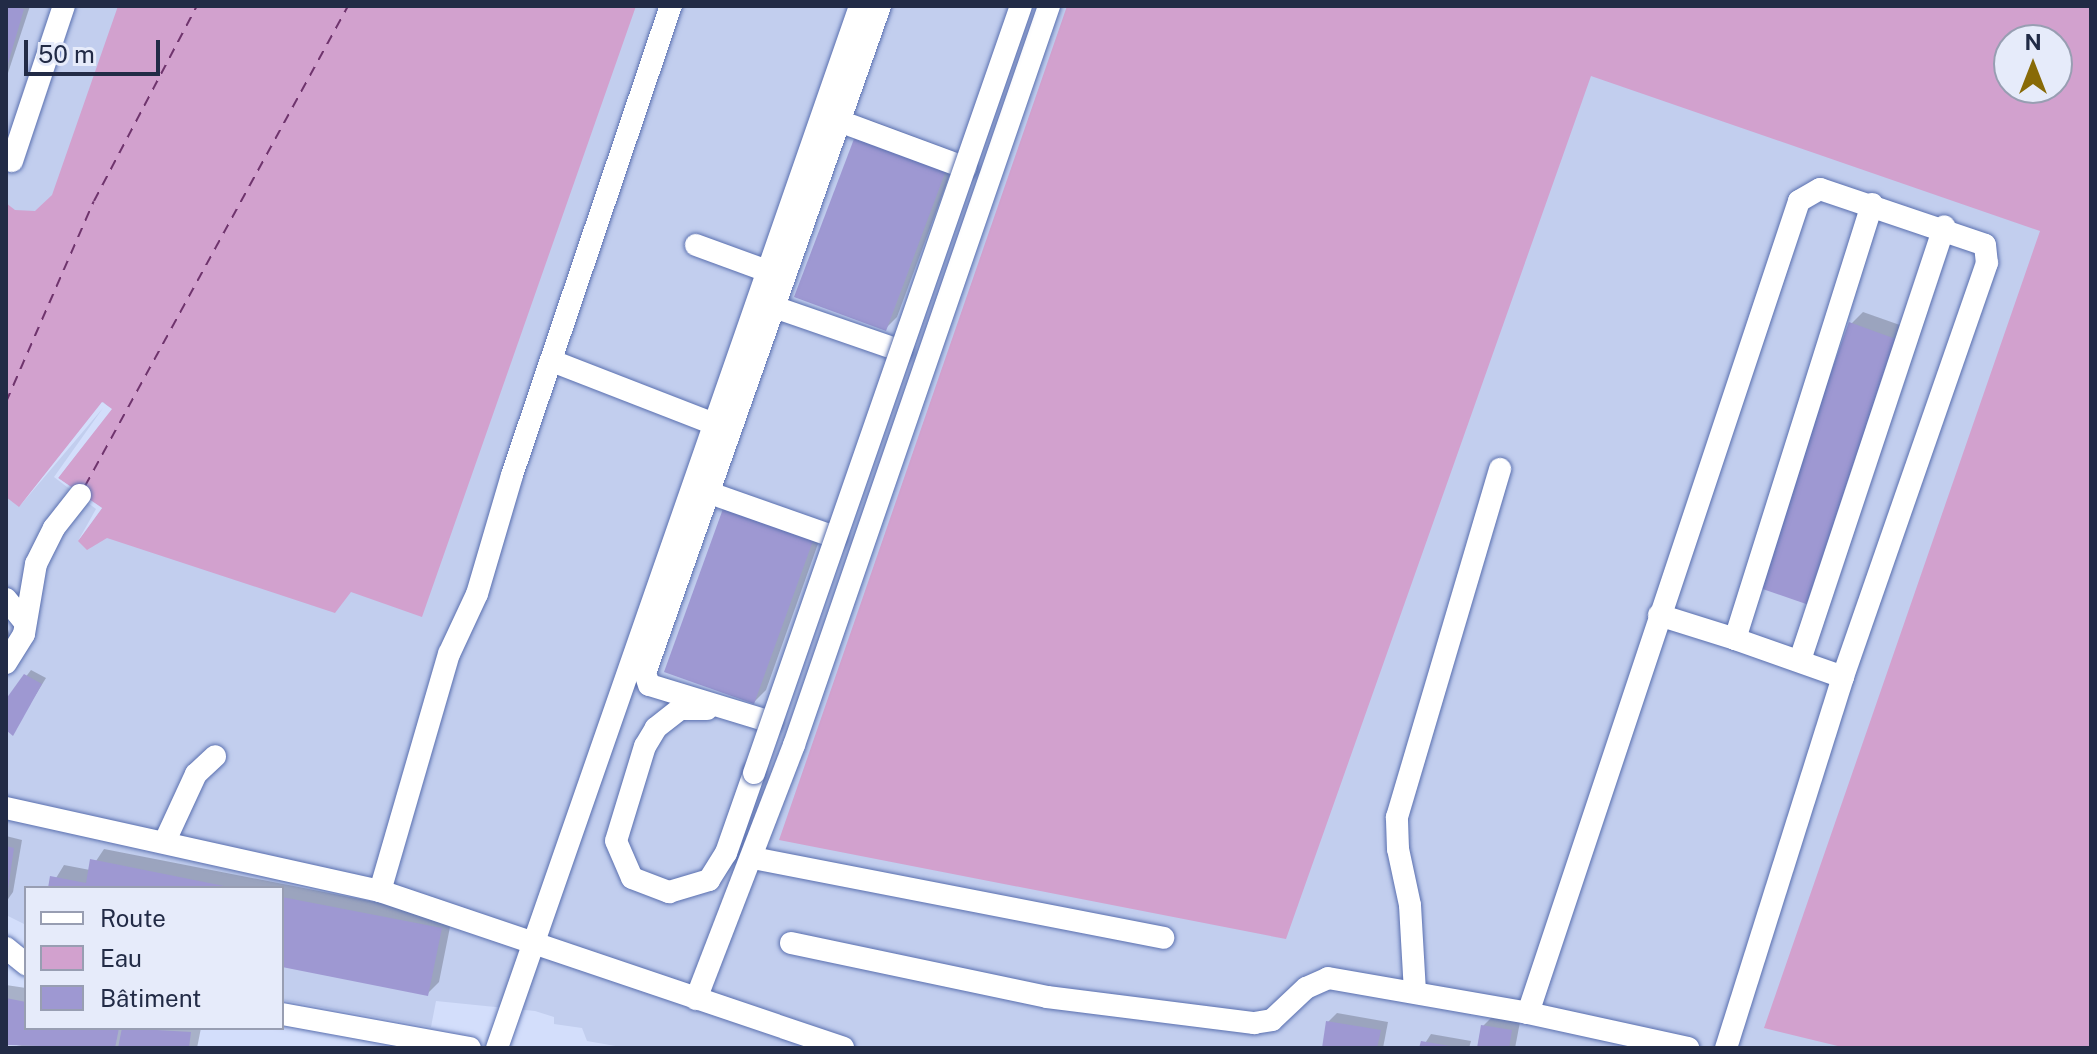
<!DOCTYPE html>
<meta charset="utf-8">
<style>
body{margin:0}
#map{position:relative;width:2097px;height:1054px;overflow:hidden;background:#d3defb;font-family:"Public Sans",sans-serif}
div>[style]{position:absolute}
.built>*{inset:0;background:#c2ceee}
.water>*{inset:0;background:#d2a1ce}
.pier>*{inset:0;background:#d3defb}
.shadow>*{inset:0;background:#0003}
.ferry>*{height:2px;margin-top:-1px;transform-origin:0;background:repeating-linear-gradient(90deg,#6f346d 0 10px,transparent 0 18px)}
.building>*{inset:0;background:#9e98d2}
.roads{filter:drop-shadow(0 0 2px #596faf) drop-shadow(0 0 2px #596faf)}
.minor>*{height:22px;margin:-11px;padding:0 11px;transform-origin:11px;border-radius:11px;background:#fff}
.bridges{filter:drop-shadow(0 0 2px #596faf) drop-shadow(0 0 2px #596faf)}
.minor-bridge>*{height:22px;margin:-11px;padding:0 11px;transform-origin:11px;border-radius:11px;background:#fff}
span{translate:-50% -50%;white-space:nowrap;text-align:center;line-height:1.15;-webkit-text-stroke:7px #e6ebfa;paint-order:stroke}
.frame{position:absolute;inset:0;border:8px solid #222b46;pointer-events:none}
.legend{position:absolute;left:24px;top:886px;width:260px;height:144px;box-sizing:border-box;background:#e6ebfa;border:2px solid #989eb2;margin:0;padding:10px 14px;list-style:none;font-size:24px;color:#222b46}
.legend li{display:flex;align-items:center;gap:16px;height:40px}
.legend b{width:40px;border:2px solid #989eb2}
.north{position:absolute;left:1993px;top:24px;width:80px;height:80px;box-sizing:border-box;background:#e6ebfa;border:2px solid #989eb2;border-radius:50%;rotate:0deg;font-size:22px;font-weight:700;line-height:32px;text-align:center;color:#222b46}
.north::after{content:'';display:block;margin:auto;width:28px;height:36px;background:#886a07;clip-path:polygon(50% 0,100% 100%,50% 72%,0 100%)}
.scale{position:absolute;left:24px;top:40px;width:136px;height:36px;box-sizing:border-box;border:4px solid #222b46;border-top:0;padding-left:10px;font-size:24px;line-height:28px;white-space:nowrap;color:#222b46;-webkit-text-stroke:6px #e6ebfa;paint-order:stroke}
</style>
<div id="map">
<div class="built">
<div style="clip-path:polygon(evenodd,6px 6px,2091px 6px,2091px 1048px,627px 1048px,587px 1041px,582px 1028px,554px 1024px,554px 1017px,535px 1011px,436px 1001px,431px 1027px,282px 1000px,282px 888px,26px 888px,26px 925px,6px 915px,6px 6px,2009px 40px,2057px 40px,2057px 88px,2009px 88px,2009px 40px)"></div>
</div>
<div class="water">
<div style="clip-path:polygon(118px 6px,636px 6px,422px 617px,351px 592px,335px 613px,107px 538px,87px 550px,78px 541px,102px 508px,58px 478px,111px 409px,103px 402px,19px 507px,6px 497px,6px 203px,15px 210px,35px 211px,52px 195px)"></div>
<div style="clip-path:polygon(evenodd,1067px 6px,2091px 6px,2091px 1048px,1846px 1048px,1764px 1028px,2040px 231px,1591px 76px,1286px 939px,779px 840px,1067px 6px,2009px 40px,2057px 40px,2057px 88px,2009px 88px,2009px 40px)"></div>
</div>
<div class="pier">
<div style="clip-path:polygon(102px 402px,112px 409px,58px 478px,102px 508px,78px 541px,96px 509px,54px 477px,103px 408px,19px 507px)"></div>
</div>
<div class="shadow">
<div style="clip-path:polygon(6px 6px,30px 6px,6px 79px)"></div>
<div style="clip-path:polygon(870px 120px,958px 153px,897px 317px,885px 329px,858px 132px)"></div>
<div style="clip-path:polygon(1863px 312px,1914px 330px,1808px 603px,1851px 324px)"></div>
<div style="clip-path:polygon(824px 527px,766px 690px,754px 702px,666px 671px)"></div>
<div style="clip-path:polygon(6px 623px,10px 636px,6px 643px)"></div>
<div style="clip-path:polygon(31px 670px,46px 678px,12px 733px,6px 728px,6px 703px)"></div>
<div style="clip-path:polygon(6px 836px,22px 840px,13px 892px,6px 902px)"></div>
<div style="clip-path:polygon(104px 849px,452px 917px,439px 982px,427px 994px,282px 965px,282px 888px,50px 888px,64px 865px,90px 870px)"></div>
<div style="clip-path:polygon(6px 985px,26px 988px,26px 1028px,201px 1028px,197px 1048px,32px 1048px,6px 1043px)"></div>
<div style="clip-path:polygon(1337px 1013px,1388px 1022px,1383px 1048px,1324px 1048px,1328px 1022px)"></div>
<div style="clip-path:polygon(1492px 1017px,1520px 1022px,1515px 1048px,1479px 1048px,1483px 1026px)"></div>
<div style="clip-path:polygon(1431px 1034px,1471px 1041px,1469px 1048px,1422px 1048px)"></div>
</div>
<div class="ferry">
<div style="left:6px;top:402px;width:219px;rotate:-66.4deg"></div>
<div style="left:94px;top:201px;width:221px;rotate:-62.2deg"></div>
<div style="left:85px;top:486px;width:547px;rotate:-61.28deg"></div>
</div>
<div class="building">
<div style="clip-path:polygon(6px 6px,24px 9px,7px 67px,6px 67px)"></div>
<div style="clip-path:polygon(857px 131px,948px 165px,886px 331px,794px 297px)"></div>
<div style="clip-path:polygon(1849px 322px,1904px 342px,1809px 605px,1754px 586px)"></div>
<div style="clip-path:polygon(724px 506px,814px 538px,754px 704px,664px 672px)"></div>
<div style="clip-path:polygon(24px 674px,42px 684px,13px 736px,6px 730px,6px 699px)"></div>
<div style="clip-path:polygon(6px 846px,14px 848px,8px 889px,6px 889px)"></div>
<div style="clip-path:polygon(90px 859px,229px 887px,229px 888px,48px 888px,50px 876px,86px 883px)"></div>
<div style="clip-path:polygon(282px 897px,442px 928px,428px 996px,282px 967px)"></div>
<div style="clip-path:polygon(6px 998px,26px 1002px,26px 1028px,119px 1028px,115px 1048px,6px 1045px)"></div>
<div style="clip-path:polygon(1326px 1021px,1381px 1030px,1377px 1048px,1322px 1048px)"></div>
<div style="clip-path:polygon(1481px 1025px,1512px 1030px,1509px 1048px,1477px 1048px)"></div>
<div style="clip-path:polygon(122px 1028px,191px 1032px,189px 1048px,118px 1048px)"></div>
<div style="clip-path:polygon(1421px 1041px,1450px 1046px,1449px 1048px,1419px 1048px)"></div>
</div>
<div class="roads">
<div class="minor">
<div style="left:839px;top:121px;width:135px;rotate:20.3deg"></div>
<div style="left:12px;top:161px;width:163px;rotate:-71.5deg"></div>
<div style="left:696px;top:245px;width:76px;rotate:20.1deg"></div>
<div style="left:777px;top:308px;width:131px;rotate:19.1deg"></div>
<div style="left:552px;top:361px;width:172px;rotate:21.2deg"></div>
<div style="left:710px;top:493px;width:133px;rotate:19.4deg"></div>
<div style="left:6px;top:599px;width:28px;rotate:51deg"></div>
<div style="left:1659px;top:615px;width:80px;rotate:17.5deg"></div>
<div style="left:1800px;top:660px;width:457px;rotate:-71.6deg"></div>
<div style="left:6px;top:663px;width:34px;rotate:-58deg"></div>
<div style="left:24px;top:634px;width:71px;rotate:-80.3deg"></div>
<div style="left:36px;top:564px;width:40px;rotate:-63.4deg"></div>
<div style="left:54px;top:528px;width:42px;rotate:-51.8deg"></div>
<div style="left:1843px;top:677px;width:114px;rotate:-160.6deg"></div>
<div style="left:1735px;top:639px;width:456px;rotate:-72.5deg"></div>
<div style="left:707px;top:709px;width:27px;rotate:180deg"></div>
<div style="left:680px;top:709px;width:31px;rotate:142deg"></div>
<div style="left:656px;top:728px;width:21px;rotate:121deg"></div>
<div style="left:645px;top:746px;width:99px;rotate:107deg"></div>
<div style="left:616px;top:841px;width:40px;rotate:66.6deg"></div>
<div style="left:632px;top:878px;width:40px;rotate:21deg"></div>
<div style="left:669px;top:892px;width:42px;rotate:-16.7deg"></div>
<div style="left:709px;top:880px;width:32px;rotate:-58deg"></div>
<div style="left:726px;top:853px;width:85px;rotate:-70.7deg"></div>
<div style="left:771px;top:722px;width:127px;rotate:-163.1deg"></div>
<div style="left:649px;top:685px;width:13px;rotate:-108deg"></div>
<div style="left:645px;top:673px;width:707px;rotate:-70.59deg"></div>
<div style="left:6px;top:808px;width:383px;rotate:12.5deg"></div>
<div style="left:380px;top:891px;width:489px;rotate:18.7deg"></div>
<div style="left:165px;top:841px;width:74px;rotate:-65.2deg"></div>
<div style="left:196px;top:774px;width:26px;rotate:-43deg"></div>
<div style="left:753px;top:858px;width:418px;rotate:11deg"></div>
<div style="left:380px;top:891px;width:247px;rotate:-73.8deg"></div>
<div style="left:449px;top:654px;width:66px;rotate:-65deg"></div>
<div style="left:477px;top:594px;width:124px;rotate:-73.6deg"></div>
<div style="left:512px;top:475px;width:495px;rotate:-71.3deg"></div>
<div style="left:791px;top:943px;width:262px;rotate:11.9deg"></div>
<div style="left:1047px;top:997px;width:209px;rotate:7.2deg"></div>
<div style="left:1254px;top:1023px;width:18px;rotate:-9deg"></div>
<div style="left:1272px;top:1020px;width:47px;rotate:-43.3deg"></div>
<div style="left:1306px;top:988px;width:24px;rotate:-24deg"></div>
<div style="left:1328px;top:978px;width:203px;rotate:9.9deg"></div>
<div style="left:1528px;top:1013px;width:856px;rotate:-71.54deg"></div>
<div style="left:1799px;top:201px;width:24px;rotate:-30deg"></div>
<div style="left:1820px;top:189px;width:174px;rotate:18.7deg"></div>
<div style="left:1985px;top:245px;width:18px;rotate:84deg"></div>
<div style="left:1987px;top:263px;width:438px;rotate:109.2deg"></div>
<div style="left:1843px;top:677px;width:389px;rotate:107.5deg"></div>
<div style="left:6px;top:948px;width:26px;rotate:39deg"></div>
<div style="left:1415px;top:992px;width:87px;rotate:-93.3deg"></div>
<div style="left:1410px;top:905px;width:57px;rotate:-102.1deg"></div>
<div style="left:1398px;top:849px;width:32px;rotate:-92deg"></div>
<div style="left:1397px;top:817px;width:363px;rotate:-73.5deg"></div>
<div style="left:696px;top:999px;width:272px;rotate:-68.9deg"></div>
<div style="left:794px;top:745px;width:782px;rotate:-70.96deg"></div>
<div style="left:1528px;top:1013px;width:164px;rotate:12.3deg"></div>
<div style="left:282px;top:1014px;width:191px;rotate:10.3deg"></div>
<div style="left:497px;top:1048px;width:1103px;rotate:-70.79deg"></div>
</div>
</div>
<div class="bridges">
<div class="minor-bridge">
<div style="left:754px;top:773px;width:812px;rotate:-70.81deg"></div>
</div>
</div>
<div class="frame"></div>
<ul class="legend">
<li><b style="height:10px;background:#fff"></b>Route</li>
<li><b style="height:22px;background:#d2a1ce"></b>Eau</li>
<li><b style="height:22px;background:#9e98d2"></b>Bâtiment</li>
</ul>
<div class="north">N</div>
<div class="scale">50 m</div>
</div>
